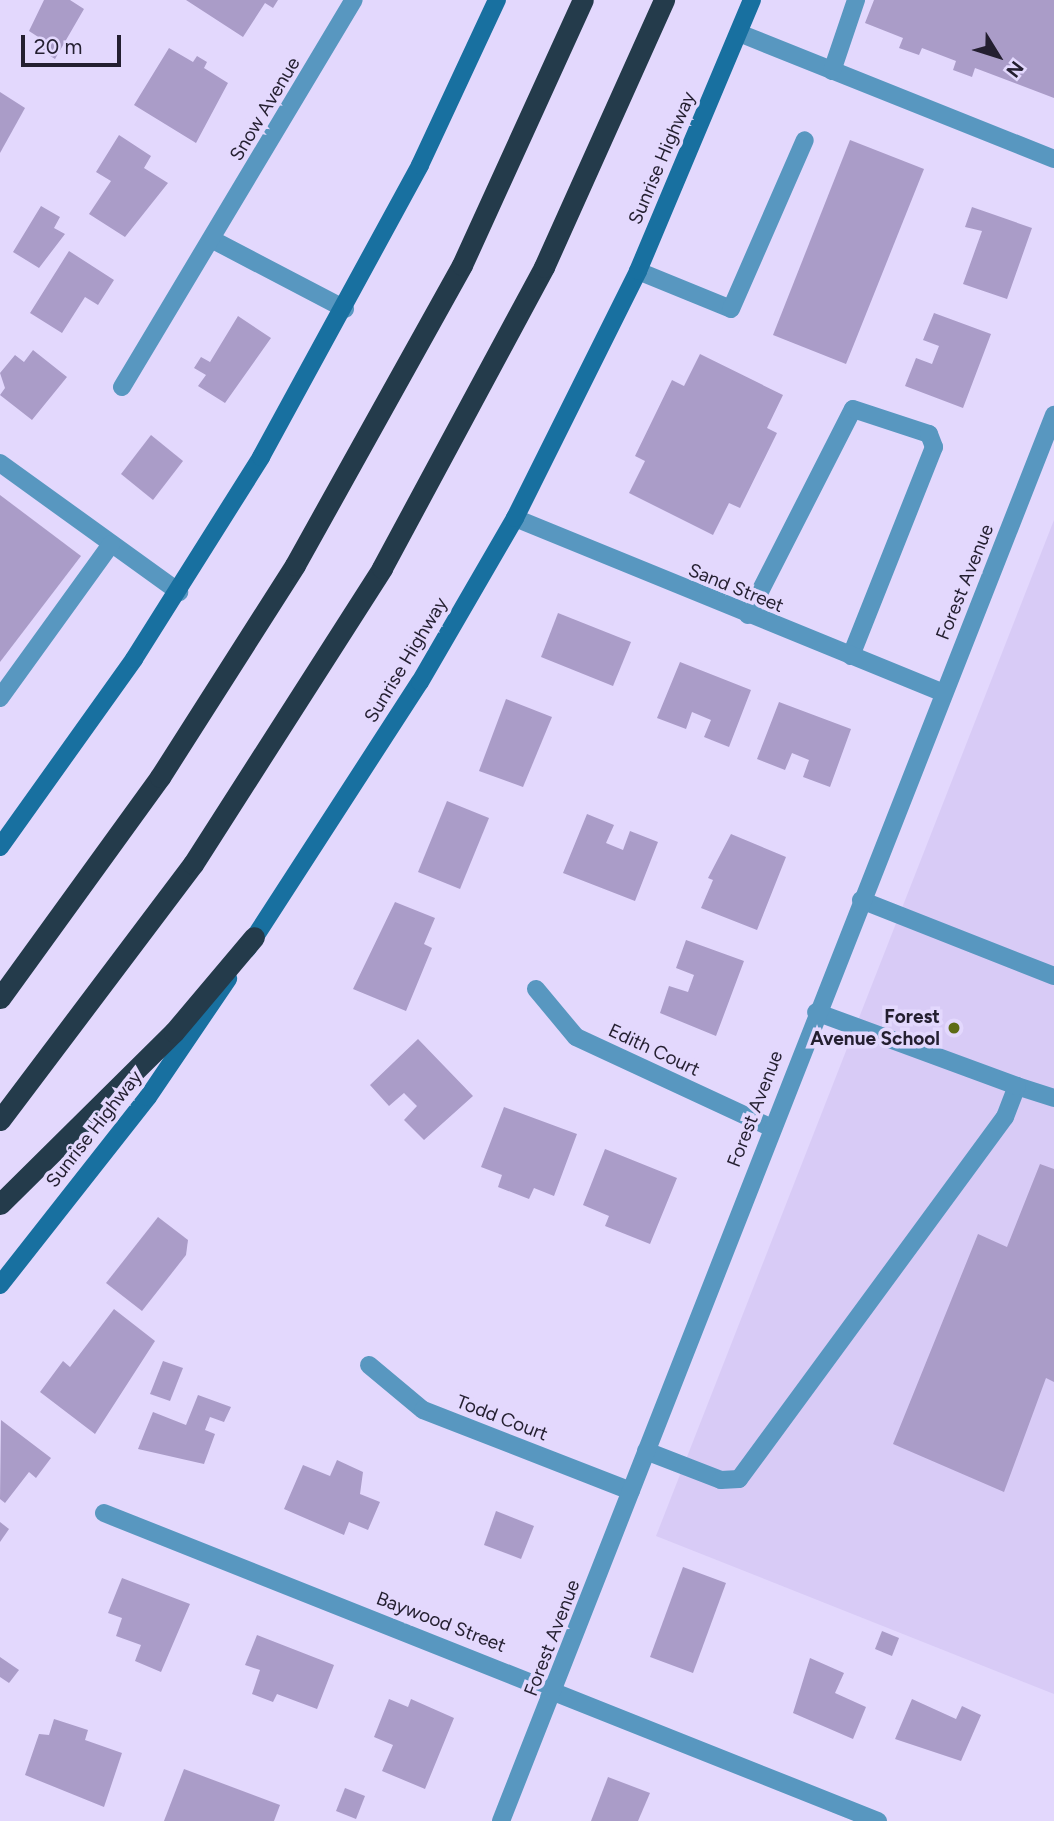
<!DOCTYPE html>
<style>
body{margin:0}
#map{position:relative;width:1054px;height:1821px;overflow:hidden;background:#e3d8fd;font-family:Figtree,sans-serif}
div>[style]{position:absolute}
.built>*{inset:0;background:#d8cbf6}
.building>*{inset:0;background:#aa9cc8}
.service>*{height:18px;margin:-9px;padding:0 9px;transform-origin:9px;border-radius:9px;background:#5897c0}
.minor>*{height:18px;margin:-9px;padding:0 9px;transform-origin:9px;border-radius:9px;background:#5897c0}
.secondary>*{height:18px;margin:-9px;padding:0 9px;transform-origin:9px;border-radius:9px;background:#1870a0}
.motorway>*{height:21px;margin:-10.5px;padding:0 10.5px;transform-origin:10.5px;border-radius:10.5px;background:#243b4b}
.dots>*{width:19px;height:19px;translate:-50% -50%;box-sizing:border-box;border:4px solid #e3d8fd;border-radius:50%}
span{translate:-50% -50%;white-space:nowrap;text-align:center;line-height:1.15;-webkit-text-stroke:7px #e3d8fd;paint-order:stroke}
.street-label{font-size:19px;color:#241f30}
.poi-label{font-size:19px;color:#241f30;font-weight:700}
.right{translate:-100% -50%;text-align:right}
.north{position:absolute;left:963px;top:21px;width:70px;height:70px;-webkit-text-stroke:5px #e3d8fd;paint-order:stroke;rotate:128deg;font-size:19px;font-weight:700;line-height:28px;text-align:center;color:#241f30}
.north::after{content:'';display:block;margin:auto;width:24px;height:32px;background:#241f30;clip-path:polygon(50% 0,100% 100%,50% 72%,0 100%)}
.scale{position:absolute;left:21px;top:35px;width:100px;height:32px;box-sizing:border-box;border:4px solid #241f30;border-top:0;padding-left:9px;font-size:21px;line-height:24px;white-space:nowrap;color:#241f30;-webkit-text-stroke:5px #e3d8fd;paint-order:stroke}
</style>
<div id="map">
<div class="built">
<div style="clip-path:polygon(1054px 520px,1054px 1694px,656px 1536px)"></div>
</div>
<div class="building">
<div style="clip-path:polygon(44px 0,70px 0,84px 9px,55px 59px,41px 50px,46px 42px,29px 31px)"></div>
<div style="clip-path:polygon(186px 0,278px 0,273px 8px,265px 3px,243px 37px)"></div>
<div style="clip-path:polygon(874px 0,1054px 0,1054px 98px,975px 68px,972px 77px,953px 70px,956px 61px,922px 48px,919px 55px,899px 48px,903px 38px,865px 23px)"></div>
<div style="clip-path:polygon(169px 48px,193px 62px,197px 56px,207px 62px,204px 68px,228px 83px,196px 143px,134px 105px)"></div>
<div style="clip-path:polygon(0 92px,25px 108px,0 153px)"></div>
<div style="clip-path:polygon(119px 135px,151px 156px,144px 168px,168px 183px,125px 237px,89px 214px,111px 181px,96px 172px)"></div>
<div style="clip-path:polygon(850px 140px,924px 169px,846px 364px,773px 335px)"></div>
<div style="clip-path:polygon(41px 206px,60px 217px,54px 228px,65px 234px,39px 268px,13px 252px)"></div>
<div style="clip-path:polygon(972px 207px,1032px 228px,1007px 299px,963px 284px,982px 231px,965px 227px)"></div>
<div style="clip-path:polygon(69px 251px,114px 280px,98px 305px,85px 297px,62px 333px,30px 313px)"></div>
<div style="clip-path:polygon(934px 313px,991px 334px,963px 408px,905px 386px,916px 358px,932px 364px,939px 346px,923px 340px)"></div>
<div style="clip-path:polygon(238px 316px,271px 338px,225px 403px,198px 386px,206px 375px,194px 368px,201px 357px,210px 362px)"></div>
<div style="clip-path:polygon(33px 350px,67px 377px,32px 420px,0 395px,5px 388px,0 373px,15px 355px,24px 362px)"></div>
<div style="clip-path:polygon(700px 354px,783px 395px,767px 428px,777px 433px,740px 508px,729px 503px,713px 535px,629px 493px,645px 461px,635px 456px,672px 380px,684px 386px)"></div>
<div style="clip-path:polygon(151px 435px,183px 461px,153px 500px,121px 474px)"></div>
<div style="clip-path:polygon(0 495px,81px 556px,0 662px)"></div>
<div style="clip-path:polygon(558px 613px,631px 642px,613px 686px,541px 657px)"></div>
<div style="clip-path:polygon(680px 662px,751px 690px,729px 747px,704px 737px,711px 720px,692px 712px,686px 729px,657px 718px)"></div>
<div style="clip-path:polygon(506px 699px,552px 717px,523px 787px,479px 771px)"></div>
<div style="clip-path:polygon(779px 702px,851px 729px,830px 787px,803px 777px,809px 760px,792px 753px,785px 770px,757px 759px)"></div>
<div style="clip-path:polygon(447px 801px,489px 818px,460px 889px,418px 872px)"></div>
<div style="clip-path:polygon(587px 814px,614px 825px,606px 843px,623px 850px,630px 831px,658px 842px,635px 901px,563px 873px)"></div>
<div style="clip-path:polygon(731px 834px,786px 857px,757px 930px,701px 908px,713px 880px,708px 878px)"></div>
<div style="clip-path:polygon(395px 902px,435px 918px,424px 944px,432px 948px,406px 1011px,353px 989px)"></div>
<div style="clip-path:polygon(686px 940px,744px 961px,716px 1036px,660px 1013px,669px 986px,688px 992px,694px 975px,676px 968px)"></div>
<div style="clip-path:polygon(418px 1039px,473px 1096px,424px 1140px,404px 1120px,417px 1106px,404px 1093px,389px 1106px,370px 1085px)"></div>
<div style="clip-path:polygon(504px 1107px,577px 1134px,554px 1196px,534px 1188px,529px 1199px,498px 1187px,502px 1175px,481px 1167px)"></div>
<div style="clip-path:polygon(605px 1149px,677px 1178px,650px 1244px,605px 1226px,609px 1216px,583px 1205px)"></div>
<div style="clip-path:polygon(1040px 1164px,1054px 1169px,1054px 1382px,1046px 1378px,1004px 1492px,893px 1444px,978px 1234px,1007px 1247px)"></div>
<div style="clip-path:polygon(158px 1217px,188px 1240px,186px 1255px,142px 1311px,106px 1283px)"></div>
<div style="clip-path:polygon(114px 1309px,155px 1341px,95px 1434px,40px 1392px,63px 1361px,70px 1367px)"></div>
<div style="clip-path:polygon(163px 1361px,183px 1368px,170px 1401px,150px 1394px)"></div>
<div style="clip-path:polygon(198px 1395px,231px 1407px,224px 1422px,210px 1417px,205px 1430px,215px 1434px,204px 1464px,138px 1449px,153px 1412px,186px 1425px)"></div>
<div style="clip-path:polygon(1px 1420px,51px 1458px,36px 1478px,29px 1472px,5px 1503px,0 1499px)"></div>
<div style="clip-path:polygon(337px 1460px,363px 1472px,360px 1494px,380px 1502px,368px 1530px,349px 1522px,344px 1535px,284px 1509px,303px 1465px,330px 1476px)"></div>
<div style="clip-path:polygon(496px 1511px,534px 1526px,521px 1559px,484px 1545px)"></div>
<div style="clip-path:polygon(0 1522px,9px 1529px,0 1542px)"></div>
<div style="clip-path:polygon(683px 1567px,726px 1583px,693px 1673px,650px 1657px)"></div>
<div style="clip-path:polygon(122px 1578px,190px 1604px,161px 1672px,135px 1661px,141px 1645px,116px 1636px,122px 1618px,108px 1613px)"></div>
<div style="clip-path:polygon(882px 1631px,899px 1638px,892px 1656px,875px 1649px)"></div>
<div style="clip-path:polygon(257px 1635px,334px 1665px,317px 1709px,277px 1694px,273px 1702px,252px 1694px,260px 1670px,245px 1665px)"></div>
<div style="clip-path:polygon(0 1657px,19px 1670px,9px 1683px,0 1677px)"></div>
<div style="clip-path:polygon(810px 1658px,844px 1673px,835px 1693px,866px 1707px,853px 1739px,793px 1713px)"></div>
<div style="clip-path:polygon(389px 1699px,408px 1707px,411px 1699px,454px 1718px,425px 1789px,382px 1771px,393px 1745px,374px 1737px)"></div>
<div style="clip-path:polygon(912px 1699px,956px 1719px,962px 1706px,981px 1715px,961px 1761px,895px 1739px)"></div>
<div style="clip-path:polygon(54px 1719px,88px 1730px,85px 1740px,122px 1753px,104px 1807px,25px 1775px,39px 1734px,49px 1735px)"></div>
<div style="clip-path:polygon(184px 1769px,280px 1805px,274px 1821px,164px 1821px)"></div>
<div style="clip-path:polygon(608px 1777px,650px 1793px,638px 1821px,591px 1821px)"></div>
<div style="clip-path:polygon(345px 1788px,365px 1796px,356px 1819px,336px 1811px)"></div>
</div>
<div class="service">
<div style="left:739px;top:33px;width:339px;rotate:21.8deg"></div>
<div style="left:832px;top:71px;width:75px;rotate:-71.3deg"></div>
<div style="left:638px;top:271px;width:100px;rotate:22.2deg"></div>
<div style="left:731px;top:309px;width:184px;rotate:-66.4deg"></div>
<div style="left:0;top:463px;width:221px;rotate:35.8deg"></div>
<div style="left:748px;top:615px;width:231px;rotate:-63deg"></div>
<div style="left:853px;top:409px;width:80px;rotate:18.2deg"></div>
<div style="left:929px;top:434px;width:14px;rotate:69deg"></div>
<div style="left:934px;top:447px;width:225px;rotate:111.7deg"></div>
<div style="left:0;top:698px;width:190px;rotate:-54.2deg"></div>
<div style="left:861px;top:900px;width:207px;rotate:21.5deg"></div>
<div style="left:1017px;top:1086px;width:39px;rotate:18deg"></div>
<div style="left:646px;top:1451px;width:80px;rotate:21.1deg"></div>
<div style="left:721px;top:1480px;width:18px;rotate:-3deg"></div>
<div style="left:739px;top:1479px;width:449px;rotate:-53.7deg"></div>
<div style="left:1005px;top:1117px;width:33px;rotate:-69deg"></div>
<div style="left:1017px;top:1086px;width:214px;rotate:-159.8deg"></div>
</div>
<div class="minor">
<div style="left:213px;top:240px;width:149px;rotate:27.6deg"></div>
<div style="left:122px;top:387px;width:451px;rotate:-59.1deg"></div>
<div style="left:515px;top:518px;width:462px;rotate:22.2deg"></div>
<div style="left:536px;top:989px;width:62px;rotate:50.2deg"></div>
<div style="left:576px;top:1037px;width:214px;rotate:24.9deg"></div>
<div style="left:369px;top:1365px;width:70px;rotate:39.8deg"></div>
<div style="left:423px;top:1410px;width:223px;rotate:21.3deg"></div>
<div style="left:104px;top:1513px;width:833px;rotate:21.7deg"></div>
<div style="left:501px;top:1821px;width:1511px;rotate:-68.53deg"></div>
</div>
<div class="secondary">
<div style="left:0;top:847px;width:231px;rotate:-54.5deg"></div>
<div style="left:134px;top:659px;width:239px;rotate:-57.8deg"></div>
<div style="left:261px;top:457px;width:332px;rotate:-61.4deg"></div>
<div style="left:420px;top:165px;width:182px;rotate:-65deg"></div>
<div style="left:247px;top:949px;width:318px;rotate:-57.1deg"></div>
<div style="left:420px;top:682px;width:190px;rotate:-59.9deg"></div>
<div style="left:515px;top:518px;width:276px;rotate:-63.5deg"></div>
<div style="left:638px;top:271px;width:294px;rotate:-67.2deg"></div>
<div style="left:0;top:1285px;width:239px;rotate:-51.8deg"></div>
<div style="left:148px;top:1097px;width:143px;rotate:-55.9deg"></div>
</div>
<div class="motorway">
<div style="left:0;top:998px;width:273px;rotate:-54.1deg"></div>
<div style="left:160px;top:777px;width:251px;rotate:-57.5deg"></div>
<div style="left:295px;top:565px;width:343px;rotate:-60.9deg"></div>
<div style="left:462px;top:265px;width:291px;rotate:-65.5deg"></div>
<div style="left:0;top:1120px;width:321px;rotate:-53deg"></div>
<div style="left:193px;top:864px;width:351px;rotate:-57.4deg"></div>
<div style="left:382px;top:568px;width:342px;rotate:-61.7deg"></div>
<div style="left:544px;top:267px;width:293px;rotate:-65.8deg"></div>
<div style="left:0;top:1204px;width:245px;rotate:-44.7deg"></div>
<div style="left:174px;top:1032px;width:124px;rotate:-49.9deg"></div>
</div>
<div class="dots">
<div style="left:954px;top:1028px;background:#5d6b15"></div>
</div>
<div class="street-label">
<span style="left:265px;top:109px;rotate:-59deg">Snow Avenue</span>
<span style="left:662px;top:158px;rotate:-67deg">Sunrise Highway</span>
<span style="left:965px;top:582px;rotate:-68deg">Forest Avenue</span>
<span style="left:736px;top:588px;rotate:22deg">Sand Street</span>
<span style="left:406px;top:660px;rotate:-59deg">Sunrise Highway</span>
<span style="left:654px;top:1050px;rotate:25deg">Edith Court</span>
<span style="left:755px;top:1109px;rotate:-69deg">Forest Avenue</span>
<span style="left:94px;top:1129px;rotate:-52deg">Sunrise Highway</span>
<span style="left:502px;top:1418px;rotate:21deg">Todd Court</span>
<span style="left:441px;top:1622px;rotate:21deg">Baywood Street</span>
<span style="left:552px;top:1638px;rotate:-69deg">Forest Avenue</span>
</div>
<div class="poi-label">
<span class="right" style="left:940px;top:1028px">Forest<br>Avenue School</span>
</div>
<div class="north">N</div>
<div class="scale">20 m</div>
</div>
